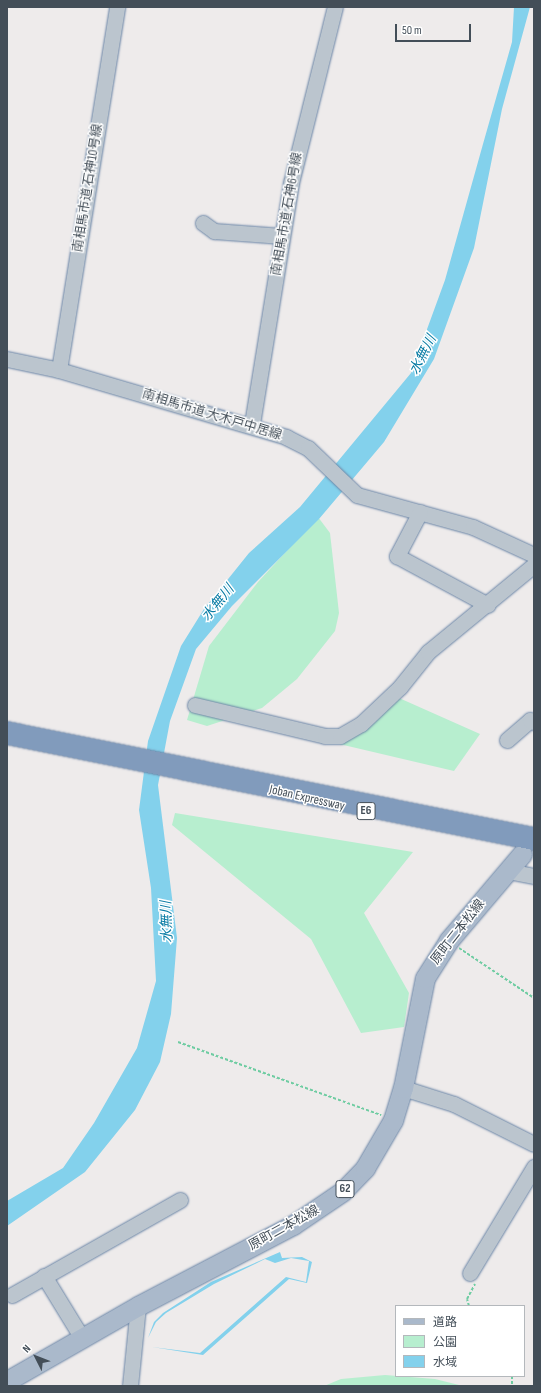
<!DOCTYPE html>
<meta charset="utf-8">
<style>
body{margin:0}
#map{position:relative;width:541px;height:1393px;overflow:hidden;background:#eeebeb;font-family:"Sofia Sans Condensed","Noto Sans JP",sans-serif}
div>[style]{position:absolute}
.green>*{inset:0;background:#b7eecf}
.water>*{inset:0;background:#83d1ec}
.path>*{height:2px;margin-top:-1px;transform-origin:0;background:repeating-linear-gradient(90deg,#6fcca2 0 3px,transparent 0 5px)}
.roads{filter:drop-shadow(0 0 1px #6c86a7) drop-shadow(0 0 1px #6c86a7)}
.minor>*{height:15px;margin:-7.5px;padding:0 7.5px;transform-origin:7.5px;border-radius:7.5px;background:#bbc5ce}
.major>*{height:19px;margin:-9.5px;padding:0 9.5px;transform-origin:9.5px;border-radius:9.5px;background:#aab9cb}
.highway>*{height:22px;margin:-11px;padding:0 11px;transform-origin:11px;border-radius:11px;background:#819bbc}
span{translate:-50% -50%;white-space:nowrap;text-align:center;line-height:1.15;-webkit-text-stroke:3px #fff;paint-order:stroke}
.shield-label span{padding:1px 3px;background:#fff;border:1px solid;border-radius:3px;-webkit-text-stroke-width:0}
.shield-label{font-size:12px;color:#434e58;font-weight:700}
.street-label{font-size:13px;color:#434e58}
.water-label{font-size:14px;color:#0a7da5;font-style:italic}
.frame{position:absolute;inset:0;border:8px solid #434e58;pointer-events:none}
.legend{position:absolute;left:395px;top:1305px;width:130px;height:72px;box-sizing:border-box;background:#fff;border:1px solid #b4b8bc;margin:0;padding:5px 7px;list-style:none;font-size:12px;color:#434e58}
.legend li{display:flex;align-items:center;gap:8px;height:20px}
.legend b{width:20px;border:1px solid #b4b8bc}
.north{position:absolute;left:16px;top:1337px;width:40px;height:40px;-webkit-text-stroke:3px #fff;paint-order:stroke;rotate:312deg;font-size:11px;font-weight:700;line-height:16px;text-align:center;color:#434e58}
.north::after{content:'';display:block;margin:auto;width:14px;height:18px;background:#434e58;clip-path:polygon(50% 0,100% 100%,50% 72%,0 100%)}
.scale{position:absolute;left:395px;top:24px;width:76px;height:18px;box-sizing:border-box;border:2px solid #434e58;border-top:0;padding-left:5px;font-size:12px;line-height:14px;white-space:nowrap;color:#434e58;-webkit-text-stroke:3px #fff;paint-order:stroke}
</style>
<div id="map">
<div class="green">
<div style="clip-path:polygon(318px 517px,330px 533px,339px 613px,335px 631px,297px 679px,262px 708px,207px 726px,187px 720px,209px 646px,258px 582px)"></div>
<div style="clip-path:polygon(399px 698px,480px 734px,454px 771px,335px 743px)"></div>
<div style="clip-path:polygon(175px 813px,413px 852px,364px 913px,409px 993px,404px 1027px,361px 1033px,311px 939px,172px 825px)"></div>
<div style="clip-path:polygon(385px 1375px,435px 1379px,463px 1386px,324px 1386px,341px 1379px)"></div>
</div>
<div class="water">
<div style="clip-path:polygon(514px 7px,530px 7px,502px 109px,474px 248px,434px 359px,384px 442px,319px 519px,232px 606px,196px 649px,170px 721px,158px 785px,177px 938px,171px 1014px,160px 1062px,135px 1110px,85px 1172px,7px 1226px,7px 1201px,63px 1168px,94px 1123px,137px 1048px,156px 981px,151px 888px,139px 810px,148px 741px,181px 646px,204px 609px,249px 553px,300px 507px,411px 373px,445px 280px,483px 144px,512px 42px)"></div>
<div style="clip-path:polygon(280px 1252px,282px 1258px,302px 1257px,312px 1262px,307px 1283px,289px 1279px,203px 1355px,152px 1347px,200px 1353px,286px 1277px,306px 1282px,309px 1261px,291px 1258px,275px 1263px,265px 1259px,214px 1284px,166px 1313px,156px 1322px,148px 1338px,154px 1322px,163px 1313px,211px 1282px)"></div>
</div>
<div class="path">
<div style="left:459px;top:948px;width:90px;rotate:33.7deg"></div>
<div style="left:178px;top:1042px;width:216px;rotate:19.8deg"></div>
<div style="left:469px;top:1306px;width:7px;rotate:-106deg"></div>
<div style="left:467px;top:1299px;width:17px;rotate:-62deg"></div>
<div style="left:512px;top:1376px;width:10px;rotate:90deg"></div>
</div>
<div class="roads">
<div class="minor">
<div style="left:203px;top:223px;width:14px;rotate:36deg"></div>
<div style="left:214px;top:231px;width:68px;rotate:4.2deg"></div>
<div style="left:7px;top:359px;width:53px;rotate:11.9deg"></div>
<div style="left:59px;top:370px;width:237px;rotate:16.4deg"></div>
<div style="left:286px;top:437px;width:25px;rotate:27deg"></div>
<div style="left:308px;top:448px;width:68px;rotate:43.8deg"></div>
<div style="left:357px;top:495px;width:120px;rotate:15.4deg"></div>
<div style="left:473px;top:527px;width:67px;rotate:24.7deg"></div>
<div style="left:59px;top:370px;width:368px;rotate:-80.9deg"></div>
<div style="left:252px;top:424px;width:244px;rotate:-80.8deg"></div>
<div style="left:291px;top:183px;width:181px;rotate:-76deg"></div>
<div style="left:420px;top:512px;width:50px;rotate:117.6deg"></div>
<div style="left:397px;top:556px;width:103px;rotate:28.3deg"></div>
<div style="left:195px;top:705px;width:134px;rotate:13.4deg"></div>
<div style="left:325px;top:736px;width:15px"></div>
<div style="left:340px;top:736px;width:24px;rotate:-30deg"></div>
<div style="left:361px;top:724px;width:54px;rotate:-43.5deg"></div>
<div style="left:400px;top:687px;width:45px;rotate:-51.3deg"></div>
<div style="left:428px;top:652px;width:137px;rotate:-39.4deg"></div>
<div style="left:507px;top:740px;width:30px;rotate:-41deg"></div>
<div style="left:530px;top:720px;width:4px;rotate:27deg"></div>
<div style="left:508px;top:871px;width:26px;rotate:11deg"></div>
<div style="left:403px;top:1088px;width:53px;rotate:17.4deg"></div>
<div style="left:454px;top:1104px;width:89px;rotate:26.6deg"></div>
<div style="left:470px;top:1273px;width:124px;rotate:-58.9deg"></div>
<div style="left:44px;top:1276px;width:73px;rotate:58.5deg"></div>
<div style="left:12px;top:1295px;width:193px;rotate:-29.5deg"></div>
<div style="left:130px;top:1386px;width:80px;rotate:-84.3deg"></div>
</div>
<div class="major">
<div style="left:7px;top:1381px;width:151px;rotate:-29.8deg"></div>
<div style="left:138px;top:1306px;width:175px;rotate:-27.6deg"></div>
<div style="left:293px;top:1225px;width:60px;rotate:-34.2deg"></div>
<div style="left:343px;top:1191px;width:32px;rotate:-46deg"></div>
<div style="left:365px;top:1168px;width:56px;rotate:-59.7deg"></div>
<div style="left:393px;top:1120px;width:34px;rotate:-73deg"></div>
<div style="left:403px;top:1088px;width:112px;rotate:-78.7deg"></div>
<div style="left:425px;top:978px;width:45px;rotate:-57.7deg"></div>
<div style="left:449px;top:940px;width:113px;rotate:-49.7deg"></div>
</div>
<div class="highway">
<div style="left:7px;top:733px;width:538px;rotate:11.37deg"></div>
</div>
</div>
<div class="shield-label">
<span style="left:366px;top:811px">E6</span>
<span style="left:345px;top:1189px">62</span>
</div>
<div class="street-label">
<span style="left:88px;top:188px;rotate:-81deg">南相馬市道 石神10号線</span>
<span style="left:287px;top:214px;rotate:-80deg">南相馬市道 石神6号線</span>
<span style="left:212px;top:415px;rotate:17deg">南相馬市道 大木戸中居線</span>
<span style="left:307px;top:798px;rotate:13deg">Joban Expressway</span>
<span style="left:458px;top:932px;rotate:-52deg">原町二本松線</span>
<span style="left:284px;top:1228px;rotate:-29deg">原町二本松線</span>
</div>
<div class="water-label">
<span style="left:423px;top:355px;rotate:-63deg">水無川</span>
<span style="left:218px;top:603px;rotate:-51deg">水無川</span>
<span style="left:167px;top:922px;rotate:-92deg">水無川</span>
</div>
<div class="frame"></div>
<ul class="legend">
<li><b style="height:5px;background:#aab9cb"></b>道路</li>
<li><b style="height:11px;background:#b7eecf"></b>公園</li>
<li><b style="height:11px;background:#83d1ec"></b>水域</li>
</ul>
<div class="north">N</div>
<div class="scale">50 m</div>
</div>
